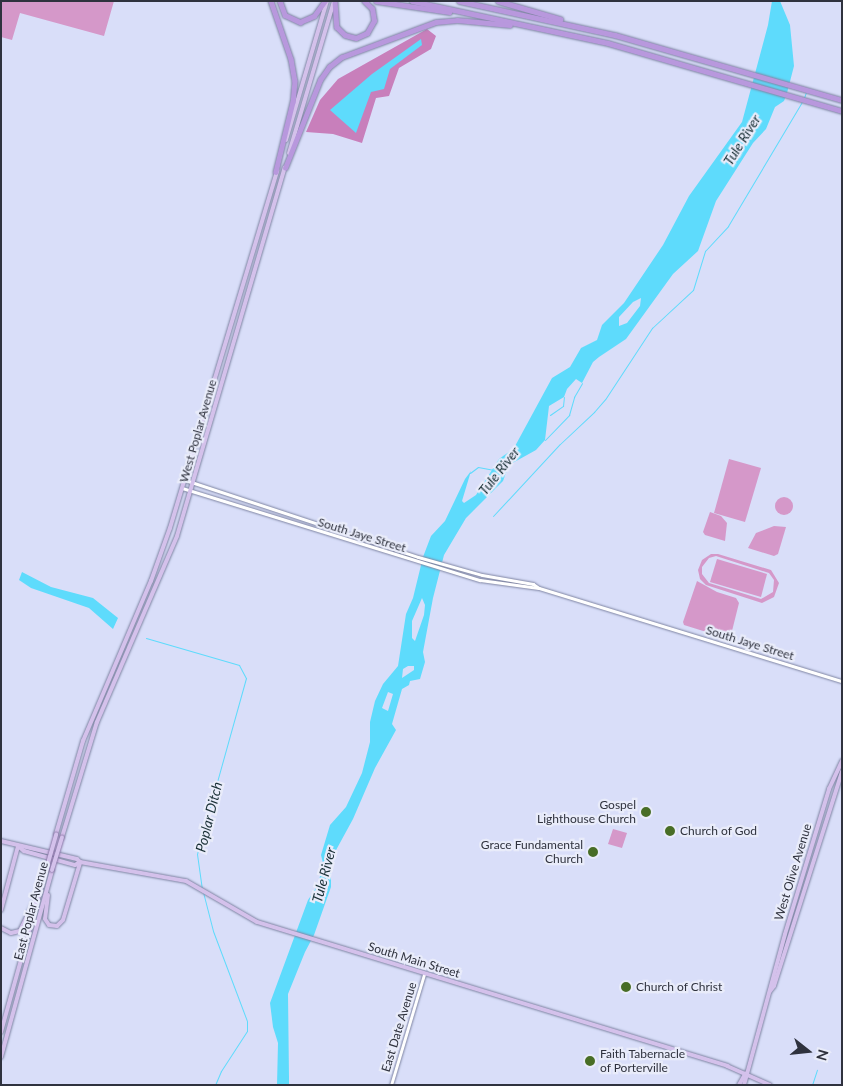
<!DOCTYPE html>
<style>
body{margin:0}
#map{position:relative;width:843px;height:1086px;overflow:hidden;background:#d9def9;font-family:Lato,sans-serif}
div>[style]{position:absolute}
.green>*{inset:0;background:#d598c9}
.round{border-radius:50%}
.forest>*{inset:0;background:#c87fbb}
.water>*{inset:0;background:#5edbfc}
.stream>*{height:1px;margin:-0.5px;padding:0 0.5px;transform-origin:0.5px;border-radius:0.5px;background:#5edbfc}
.roads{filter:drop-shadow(0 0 1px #7f85a3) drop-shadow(0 0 1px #7f85a3)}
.minor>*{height:3px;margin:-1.5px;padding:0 1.5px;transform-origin:1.5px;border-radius:1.5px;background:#fff}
.major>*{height:4px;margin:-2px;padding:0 2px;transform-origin:2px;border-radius:2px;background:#d4c1eb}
.highway>*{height:4.5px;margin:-2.25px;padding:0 2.25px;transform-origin:2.25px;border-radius:2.25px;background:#b898dd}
.bridges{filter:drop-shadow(0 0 1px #8874a5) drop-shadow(0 0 1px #8874a5)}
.major-bridge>*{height:4px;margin:-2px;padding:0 2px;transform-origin:2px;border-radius:2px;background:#d4c1eb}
.dots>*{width:14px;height:14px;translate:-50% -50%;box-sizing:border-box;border:2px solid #e9ecfa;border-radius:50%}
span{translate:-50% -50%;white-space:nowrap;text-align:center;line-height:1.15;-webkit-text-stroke:4.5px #e9ecfa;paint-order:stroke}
.street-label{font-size:12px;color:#2f323e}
.poi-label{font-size:12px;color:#2f323e}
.right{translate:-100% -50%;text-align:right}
.left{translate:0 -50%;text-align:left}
.water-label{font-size:14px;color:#1a3036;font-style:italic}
.frame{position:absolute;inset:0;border:2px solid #2f323e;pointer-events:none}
.north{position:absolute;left:783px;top:1026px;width:50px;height:50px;-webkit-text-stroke:4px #e9ecfa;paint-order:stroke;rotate:106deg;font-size:14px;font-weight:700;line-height:20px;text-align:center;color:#2f323e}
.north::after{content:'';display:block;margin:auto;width:18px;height:22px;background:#2f323e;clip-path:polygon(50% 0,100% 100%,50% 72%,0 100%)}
</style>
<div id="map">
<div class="green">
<div style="clip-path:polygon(1px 1px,114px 1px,104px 36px,20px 13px,12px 40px,1px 37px)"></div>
<div style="clip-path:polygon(729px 459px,761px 468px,745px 522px,714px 513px)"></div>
<div class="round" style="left:775px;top:497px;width:18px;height:18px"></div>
<div style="clip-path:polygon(710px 512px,721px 516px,727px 523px,725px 541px,705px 535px,703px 532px)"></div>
<div style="clip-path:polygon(774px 526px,786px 527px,778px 554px,774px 556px,748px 548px,756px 533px)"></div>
<div style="clip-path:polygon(evenodd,711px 554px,718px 554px,771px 570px,779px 583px,774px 597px,762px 603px,706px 585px,700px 579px,698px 570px,702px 560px,711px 554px,716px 556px,769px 573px,774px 580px,773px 592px,761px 599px,709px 583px,702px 574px,702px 567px,709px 558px,716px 556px)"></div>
<div style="clip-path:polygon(717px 559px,767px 574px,761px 597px,710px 582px)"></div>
<div style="clip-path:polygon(697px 581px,717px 592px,736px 598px,739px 603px,731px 635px,717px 631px,716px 635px,684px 625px,683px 622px)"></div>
<div style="clip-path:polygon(613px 829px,627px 833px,622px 848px,608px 844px)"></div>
</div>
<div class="forest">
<div style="clip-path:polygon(427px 29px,436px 36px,431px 49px,399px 68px,389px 96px,376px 98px,362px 143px,333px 134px,306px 132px,320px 100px,338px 79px)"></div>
</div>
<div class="water">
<div style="clip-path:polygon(evenodd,772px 1px,780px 1px,790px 25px,794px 66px,787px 93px,784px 101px,775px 107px,766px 129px,753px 143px,716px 201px,698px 251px,673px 274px,626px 339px,599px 357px,593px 362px,582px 383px,576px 379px,567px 389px,564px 397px,549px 406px,545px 440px,536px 450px,509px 465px,503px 481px,466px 518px,444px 555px,433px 598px,423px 652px,425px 662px,420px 679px,410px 681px,409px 685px,402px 689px,392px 724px,396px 730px,375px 768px,353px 819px,335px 852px,331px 869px,331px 887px,314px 935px,305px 952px,288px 994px,289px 1078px,289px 1085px,277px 1085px,278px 1043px,273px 1027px,270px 1003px,308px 900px,318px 885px,323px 863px,321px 855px,330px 825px,346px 807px,362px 773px,370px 742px,370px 722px,375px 701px,383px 684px,398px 666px,406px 614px,413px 598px,423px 557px,431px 536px,445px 521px,465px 479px,471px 471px,462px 501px,464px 503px,476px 495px,499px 459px,514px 448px,552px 378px,570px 367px,581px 348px,597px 340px,602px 325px,624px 303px,663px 245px,689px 196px,742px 122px,768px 25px,772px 1px,641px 298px,640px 306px,627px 323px,619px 326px,619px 317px,633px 302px,641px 298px,772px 1px,422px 598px,425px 605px,424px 615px,415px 641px,412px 638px,412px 621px,422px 598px,772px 1px,408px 666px,414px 666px,414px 670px,402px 678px,403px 669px,408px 666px,772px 1px,388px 692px,393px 694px,388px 711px,382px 708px,388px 692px)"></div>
<div style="clip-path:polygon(421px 39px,422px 45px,390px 69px,384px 89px,371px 92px,356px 133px,330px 110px,372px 74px)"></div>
<div style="clip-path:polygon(22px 572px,51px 587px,93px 598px,118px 618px,113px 629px,89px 608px,31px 588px,19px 580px)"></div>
</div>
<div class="stream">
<div style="left:804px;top:98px;width:6px;rotate:-72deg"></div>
<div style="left:550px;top:415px;width:16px;rotate:-35deg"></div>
<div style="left:563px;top:406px;width:9px;rotate:-84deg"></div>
<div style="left:545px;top:440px;width:35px;rotate:-46deg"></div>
<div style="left:569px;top:415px;width:19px;rotate:-74deg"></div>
<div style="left:574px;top:397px;width:16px;rotate:-60deg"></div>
<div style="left:470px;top:473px;width:10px;rotate:-37deg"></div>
<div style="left:478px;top:467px;width:15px;rotate:11deg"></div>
<div style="left:493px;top:516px;width:98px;rotate:-47.1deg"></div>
<div style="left:560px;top:444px;width:47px;rotate:-43.3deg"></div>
<div style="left:594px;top:412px;width:18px;rotate:-49deg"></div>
<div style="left:606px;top:398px;width:84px;rotate:-56.7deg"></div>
<div style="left:652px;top:328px;width:56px;rotate:-42.8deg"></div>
<div style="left:693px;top:290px;width:41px;rotate:-72.9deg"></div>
<div style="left:705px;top:251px;width:34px;rotate:-47deg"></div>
<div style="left:728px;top:226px;width:144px;rotate:-59.2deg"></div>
<div style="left:146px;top:638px;width:97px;rotate:16.2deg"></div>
<div style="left:239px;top:665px;width:15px;rotate:62deg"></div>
<div style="left:246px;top:678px;width:174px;rotate:105.6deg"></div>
<div style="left:199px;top:846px;width:8px;rotate:104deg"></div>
<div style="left:197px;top:854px;width:34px;rotate:82deg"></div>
<div style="left:203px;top:892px;width:40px;rotate:75.6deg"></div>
<div style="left:213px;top:931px;width:96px;rotate:69.3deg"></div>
<div style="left:247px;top:1021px;width:10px;rotate:90deg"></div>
<div style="left:247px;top:1031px;width:48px;rotate:123deg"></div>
<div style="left:221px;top:1071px;width:15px;rotate:113deg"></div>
<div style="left:812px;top:1085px;width:16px;rotate:-72deg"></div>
</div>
<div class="roads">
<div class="minor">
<div style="left:185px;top:480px;width:245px;rotate:18.3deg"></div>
<div style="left:418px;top:557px;width:66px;rotate:15.7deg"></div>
<div style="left:482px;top:575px;width:52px;rotate:10deg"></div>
<div style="left:533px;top:584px;width:7px;rotate:34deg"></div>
<div style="left:539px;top:588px;width:317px;rotate:17.1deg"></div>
<div style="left:182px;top:488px;width:312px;rotate:17.2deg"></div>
<div style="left:480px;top:580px;width:59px;rotate:7.9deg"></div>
<div style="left:391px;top:1085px;width:116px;rotate:-73.4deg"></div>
</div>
<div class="major">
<div style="left:286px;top:140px;width:145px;rotate:-73.6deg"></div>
<div style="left:289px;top:153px;width:159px;rotate:-73.5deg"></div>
<div style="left:56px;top:834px;width:97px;rotate:-73.8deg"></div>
<div style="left:83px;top:741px;width:174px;rotate:-67deg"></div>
<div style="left:151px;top:581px;width:56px;rotate:-70.3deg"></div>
<div style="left:170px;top:528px;width:373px;rotate:-73.3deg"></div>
<div style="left:62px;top:837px;width:120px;rotate:-73.1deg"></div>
<div style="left:97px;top:722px;width:202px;rotate:-66.7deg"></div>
<div style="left:177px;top:536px;width:384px;rotate:-73.7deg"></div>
<div style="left:1px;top:841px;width:78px;rotate:13.3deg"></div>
<div style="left:77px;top:859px;width:4px;rotate:45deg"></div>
<div style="left:18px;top:846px;width:8px;rotate:40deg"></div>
<div style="left:24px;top:851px;width:53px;rotate:15.4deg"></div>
<div style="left:75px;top:865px;width:6px;rotate:-31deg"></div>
<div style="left:80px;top:862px;width:108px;rotate:10.2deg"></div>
<div style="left:186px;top:881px;width:82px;rotate:30deg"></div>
<div style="left:257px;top:922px;width:492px;rotate:17deg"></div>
<div style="left:727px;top:1066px;width:47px;rotate:23.8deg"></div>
<div style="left:48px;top:895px;width:24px;rotate:97deg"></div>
<div style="left:45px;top:919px;width:7px;rotate:56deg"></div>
<div style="left:49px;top:925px;width:8px;rotate:7deg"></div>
<div style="left:57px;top:926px;width:8px;rotate:-45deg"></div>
<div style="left:63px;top:920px;width:59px;rotate:-73.4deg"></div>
<div style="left:1px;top:910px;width:66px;rotate:-75.1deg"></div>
<div style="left:1px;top:928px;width:11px;rotate:27deg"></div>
<div style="left:11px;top:933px;width:9px;rotate:-13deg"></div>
<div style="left:20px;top:931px;width:37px;rotate:-64deg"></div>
<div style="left:770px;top:991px;width:6px;rotate:-51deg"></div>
<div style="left:774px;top:986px;width:225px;rotate:-72.4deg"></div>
<div style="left:1px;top:1032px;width:168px;rotate:-74.5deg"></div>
<div style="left:1px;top:1057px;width:194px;rotate:-74.7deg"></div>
<div style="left:739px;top:1085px;width:13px;rotate:-61deg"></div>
<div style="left:744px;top:1085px;width:156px;rotate:-74.8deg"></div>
<div style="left:785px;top:934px;width:152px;rotate:-73.1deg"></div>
<div style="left:829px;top:789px;width:31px;rotate:-65deg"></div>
</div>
<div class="highway">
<div style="left:271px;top:1px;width:61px;rotate:71deg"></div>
<div style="left:291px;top:59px;width:22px;rotate:80deg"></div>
<div style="left:295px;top:81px;width:21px;rotate:95deg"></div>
<div style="left:293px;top:102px;width:72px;rotate:103.7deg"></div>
<div style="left:280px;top:1px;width:15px;rotate:70deg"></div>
<div style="left:285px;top:15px;width:17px;rotate:25deg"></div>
<div style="left:300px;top:22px;width:15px;rotate:-23deg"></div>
<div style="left:314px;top:16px;width:19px;rotate:-54deg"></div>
<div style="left:335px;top:1px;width:26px;rotate:86deg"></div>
<div style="left:337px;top:27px;width:11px;rotate:45deg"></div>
<div style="left:345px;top:35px;width:11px;rotate:15deg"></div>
<div style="left:356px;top:38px;width:12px;rotate:-24deg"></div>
<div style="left:367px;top:33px;width:14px;rotate:-60deg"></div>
<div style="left:374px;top:21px;width:12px;rotate:-99deg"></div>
<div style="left:372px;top:9px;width:11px;rotate:-135deg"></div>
<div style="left:376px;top:1px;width:74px;rotate:8.6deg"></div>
<div style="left:412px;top:1px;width:200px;rotate:12.1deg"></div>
<div style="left:608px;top:43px;width:244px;rotate:16.2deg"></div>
<div style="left:459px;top:1px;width:160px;rotate:12.3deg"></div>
<div style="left:615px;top:35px;width:236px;rotate:16deg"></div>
<div style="left:498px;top:1px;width:65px;rotate:16.2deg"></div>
<div style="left:285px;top:168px;width:95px;rotate:-68.3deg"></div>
<div style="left:320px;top:80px;width:16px;rotate:-55deg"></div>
<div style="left:329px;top:67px;width:16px;rotate:-38deg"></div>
<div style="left:342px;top:57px;width:100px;rotate:-20.4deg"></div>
<div style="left:436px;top:22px;width:21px;rotate:-5deg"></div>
<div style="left:457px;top:20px;width:53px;rotate:5.4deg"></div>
</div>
</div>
<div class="bridges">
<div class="major-bridge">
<div style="left:46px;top:870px;width:37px;rotate:-74deg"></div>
<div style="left:52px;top:870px;width:34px;rotate:-73deg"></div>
</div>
</div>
<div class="dots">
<div style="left:646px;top:812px;background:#486d26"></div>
<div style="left:670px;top:831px;background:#486d26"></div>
<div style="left:593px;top:852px;background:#486d26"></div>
<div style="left:626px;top:987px;background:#486d26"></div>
<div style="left:590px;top:1061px;background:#486d26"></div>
</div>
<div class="street-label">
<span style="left:198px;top:431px;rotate:-74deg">West Poplar Avenue</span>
<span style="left:362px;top:535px;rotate:17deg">South Jaye Street</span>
<span style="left:750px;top:643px;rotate:17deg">South Jaye Street</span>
<span style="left:793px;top:872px;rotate:-73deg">West Olive Avenue</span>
<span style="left:31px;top:911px;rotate:-75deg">East Poplar Avenue</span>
<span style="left:414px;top:960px;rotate:17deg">South Main Street</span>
<span style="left:399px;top:1027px;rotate:-73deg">East Date Avenue</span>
</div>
<div class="poi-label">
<span class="right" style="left:636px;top:812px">Gospel<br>Lighthouse Church</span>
<span class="left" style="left:680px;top:831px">Church of God</span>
<span class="right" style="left:583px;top:852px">Grace Fundamental<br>Church</span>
<span class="left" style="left:636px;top:987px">Church of Christ</span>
<span class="left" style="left:600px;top:1061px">Faith Tabernacle<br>of Porterville</span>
</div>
<div class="water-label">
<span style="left:742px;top:140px;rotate:-58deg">Tule River</span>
<span style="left:499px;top:471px;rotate:-52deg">Tule River</span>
<span style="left:209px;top:817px;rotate:-76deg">Poplar Ditch</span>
<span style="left:324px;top:875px;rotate:-75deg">Tule River</span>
</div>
<div class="frame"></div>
<div class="north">N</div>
</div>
